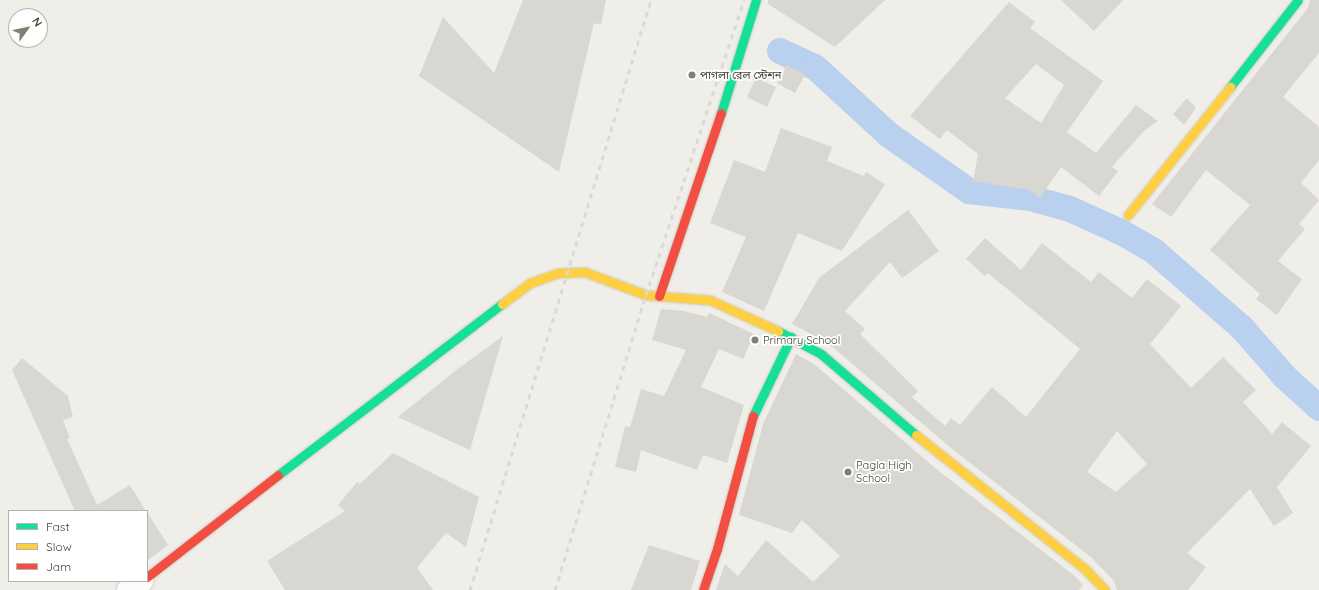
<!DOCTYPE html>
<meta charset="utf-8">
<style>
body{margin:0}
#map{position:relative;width:1319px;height:590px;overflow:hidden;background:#f0eee8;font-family:Quicksand,"Noto Sans Bengali",sans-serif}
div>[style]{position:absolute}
.canal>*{height:26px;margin:-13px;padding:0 13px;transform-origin:13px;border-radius:13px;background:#b9d1ee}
.building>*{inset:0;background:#d9d7d1}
.roads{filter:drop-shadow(0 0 1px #ceccc6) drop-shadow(0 0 1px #ceccc6)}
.street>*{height:22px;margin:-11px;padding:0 11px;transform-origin:11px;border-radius:11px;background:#fdfcfc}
.fast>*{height:9px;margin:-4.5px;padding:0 4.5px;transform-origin:4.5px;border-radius:4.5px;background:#16e098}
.slow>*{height:9px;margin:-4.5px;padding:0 4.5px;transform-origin:4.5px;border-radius:4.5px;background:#ffcf43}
.jam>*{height:9px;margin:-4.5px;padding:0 4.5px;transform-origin:4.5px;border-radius:4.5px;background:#f24e42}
.rail>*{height:3px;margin-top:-1.5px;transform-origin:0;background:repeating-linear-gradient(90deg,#d9d9d8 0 5px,transparent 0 10px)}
.dots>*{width:11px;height:11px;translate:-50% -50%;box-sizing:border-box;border:2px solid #fff;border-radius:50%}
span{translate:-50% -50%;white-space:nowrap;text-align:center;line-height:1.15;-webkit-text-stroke:3.5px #fff;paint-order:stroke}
.poi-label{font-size:11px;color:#454135}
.left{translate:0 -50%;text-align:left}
.legend{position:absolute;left:8px;top:510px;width:140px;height:72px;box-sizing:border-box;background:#fff;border:1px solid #b5b3ae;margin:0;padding:5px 7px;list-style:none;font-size:12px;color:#454135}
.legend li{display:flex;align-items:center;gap:8px;height:20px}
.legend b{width:20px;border:1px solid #b5b3ae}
.north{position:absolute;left:8px;top:8px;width:40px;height:40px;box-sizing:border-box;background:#fff;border:1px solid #b5b3ae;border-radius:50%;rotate:57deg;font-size:11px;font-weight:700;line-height:16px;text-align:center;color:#454135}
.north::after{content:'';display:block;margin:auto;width:14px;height:18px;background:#817e74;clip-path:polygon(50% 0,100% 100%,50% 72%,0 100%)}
</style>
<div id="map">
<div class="canal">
<div style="left:780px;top:51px;width:38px;rotate:25deg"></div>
<div style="left:815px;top:67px;width:100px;rotate:42.6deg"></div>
<div style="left:889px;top:135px;width:98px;rotate:35deg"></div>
<div style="left:969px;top:191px;width:61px;rotate:6.5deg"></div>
<div style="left:1030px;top:198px;width:41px;rotate:15.4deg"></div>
<div style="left:1070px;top:209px;width:56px;rotate:24.3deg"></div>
<div style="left:1121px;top:232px;width:39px;rotate:30deg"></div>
<div style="left:1155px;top:252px;width:116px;rotate:41.1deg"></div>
<div style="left:1242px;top:328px;width:65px;rotate:48.7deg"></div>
<div style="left:1285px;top:377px;width:46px;rotate:42.4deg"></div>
</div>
<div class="building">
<div style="clip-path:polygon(523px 0,606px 0,601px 25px,594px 23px,559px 172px,419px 76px,443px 17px,494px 73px)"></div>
<div style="clip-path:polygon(768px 0,885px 0,835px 47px,768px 4px)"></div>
<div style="clip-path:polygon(1061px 0,1123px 0,1094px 31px)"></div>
<div style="clip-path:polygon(1310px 0,1319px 0,1319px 53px,1283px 97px,1319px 127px,1319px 160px,1301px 183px,1319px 200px,1299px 224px,1305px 229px,1278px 261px,1302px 279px,1277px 315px,1256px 299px,1260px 294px,1210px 250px,1250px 205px,1206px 170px,1171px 217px,1152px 204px,1308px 8px)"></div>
<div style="clip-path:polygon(evenodd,1009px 2px,1035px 22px,1030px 28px,1103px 81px,1067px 132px,1096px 153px,1136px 105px,1158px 121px,1144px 131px,1112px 167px,1118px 171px,1099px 196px,1061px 167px,1040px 198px,1029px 190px,973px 181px,978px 154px,947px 130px,940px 139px,910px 116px,1009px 2px,1036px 64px,1064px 85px,1041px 123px,1005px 98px,1036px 64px)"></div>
<div style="clip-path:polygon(787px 65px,805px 75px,795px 93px,777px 83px)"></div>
<div style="clip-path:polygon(756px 78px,776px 87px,767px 107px,747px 97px)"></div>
<div style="clip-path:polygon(1187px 98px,1196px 108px,1184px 125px,1173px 114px)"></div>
<div style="clip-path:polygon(781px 128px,832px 147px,827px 161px,864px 176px,866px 172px,885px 184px,842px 251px,798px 233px,764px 311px,722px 292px,746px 237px,710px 223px,734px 160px,765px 172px)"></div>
<div style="clip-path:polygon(evenodd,908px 210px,939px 251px,902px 278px,890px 262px,845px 311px,865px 329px,860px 334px,918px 391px,912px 397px,945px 426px,951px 418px,960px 425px,992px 387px,1026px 417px,1080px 349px,988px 273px,985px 276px,966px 259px,985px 238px,1021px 270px,1042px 243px,1091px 282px,1099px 272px,1132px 298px,1147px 279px,1181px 306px,1150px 344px,1191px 388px,1223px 357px,1256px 390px,1243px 402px,1272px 434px,1282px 422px,1311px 446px,1277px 487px,1293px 513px,1274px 526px,1250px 489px,1187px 553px,1206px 567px,1188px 590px,1117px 590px,1114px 581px,1092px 558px,951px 448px,829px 344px,792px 324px,819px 278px,908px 210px,1117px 431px,1147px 464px,1116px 492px,1087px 472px,1117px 431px)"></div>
<div style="clip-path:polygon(661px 309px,684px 311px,707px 317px,709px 313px,754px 334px,743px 359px,719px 349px,701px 387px,744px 405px,727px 463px,703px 455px,697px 470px,641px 450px,636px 472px,615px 467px,625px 426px,630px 427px,641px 389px,664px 396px,686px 350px,652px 340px)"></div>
<div style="clip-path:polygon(503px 336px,470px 450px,398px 417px,459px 368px)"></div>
<div style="clip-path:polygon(796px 354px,814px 364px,935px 468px,1076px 577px,1083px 585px,1079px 590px,716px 590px,725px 564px,738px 576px,766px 540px,813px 582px,840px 556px,802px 520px,792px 533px,739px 515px,763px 424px)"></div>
<div style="clip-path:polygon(22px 358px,68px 396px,73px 417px,63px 420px,70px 438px,67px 439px,97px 505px,130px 485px,146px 511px,75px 511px,12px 370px)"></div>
<div style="clip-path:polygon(393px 453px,479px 497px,466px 547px,446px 533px,417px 568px,433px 590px,285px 590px,267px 561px,345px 511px,338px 505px,357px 482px,360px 484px)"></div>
<div style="clip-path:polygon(147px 512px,168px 545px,147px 561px)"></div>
<div style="clip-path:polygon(649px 545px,700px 561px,691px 590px,631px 590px)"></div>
</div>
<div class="roads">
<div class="street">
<div style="left:128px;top:590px;width:17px;rotate:-33deg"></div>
</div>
<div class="fast">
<div style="left:1230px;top:87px;width:110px;rotate:-52deg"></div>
<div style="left:721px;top:113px;width:118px;rotate:-72.8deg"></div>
<div style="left:778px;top:331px;width:49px;rotate:28.1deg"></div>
<div style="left:821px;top:354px;width:125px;rotate:40.5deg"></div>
<div style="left:753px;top:416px;width:88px;rotate:-64.3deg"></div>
<div style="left:278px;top:475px;width:282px;rotate:-37.4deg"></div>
</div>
<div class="slow">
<div style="left:1128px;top:215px;width:164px;rotate:-51.4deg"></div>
<div style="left:502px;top:304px;width:35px;rotate:-37deg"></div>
<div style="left:530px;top:283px;width:30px;rotate:-20deg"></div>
<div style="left:558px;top:273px;width:27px;rotate:-2deg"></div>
<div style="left:585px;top:272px;width:65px;rotate:20.7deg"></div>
<div style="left:646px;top:295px;width:64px;rotate:4.5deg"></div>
<div style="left:710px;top:300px;width:75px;rotate:24.5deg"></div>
<div style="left:916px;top:435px;width:214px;rotate:38.4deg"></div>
<div style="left:1084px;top:568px;width:30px;rotate:46deg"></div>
</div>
<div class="jam">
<div style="left:659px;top:296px;width:193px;rotate:-71.3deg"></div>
<div style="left:147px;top:577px;width:166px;rotate:-37.9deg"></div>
<div style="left:703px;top:590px;width:43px;rotate:-71.1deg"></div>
<div style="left:717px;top:549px;width:138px;rotate:-74.9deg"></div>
</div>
</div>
<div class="rail">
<div style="left:470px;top:590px;width:617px;rotate:-72.95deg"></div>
<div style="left:555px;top:590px;width:309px;rotate:-72.9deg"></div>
<div style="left:646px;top:295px;width:311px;rotate:-71.6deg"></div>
</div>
<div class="dots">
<div style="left:692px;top:75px;background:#817e74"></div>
<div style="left:755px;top:340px;background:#817e74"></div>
<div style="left:848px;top:472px;background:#817e74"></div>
</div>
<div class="poi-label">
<span class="left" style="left:700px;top:75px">পাগলা রেল স্টেশন</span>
<span class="left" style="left:763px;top:340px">Primary School</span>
<span class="left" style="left:856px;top:472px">Pagla High<br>School</span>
</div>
<ul class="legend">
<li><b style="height:5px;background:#16e098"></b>Fast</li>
<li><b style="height:5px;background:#ffcf43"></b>Slow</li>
<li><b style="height:5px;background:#f24e42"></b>Jam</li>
</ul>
<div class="north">N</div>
</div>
